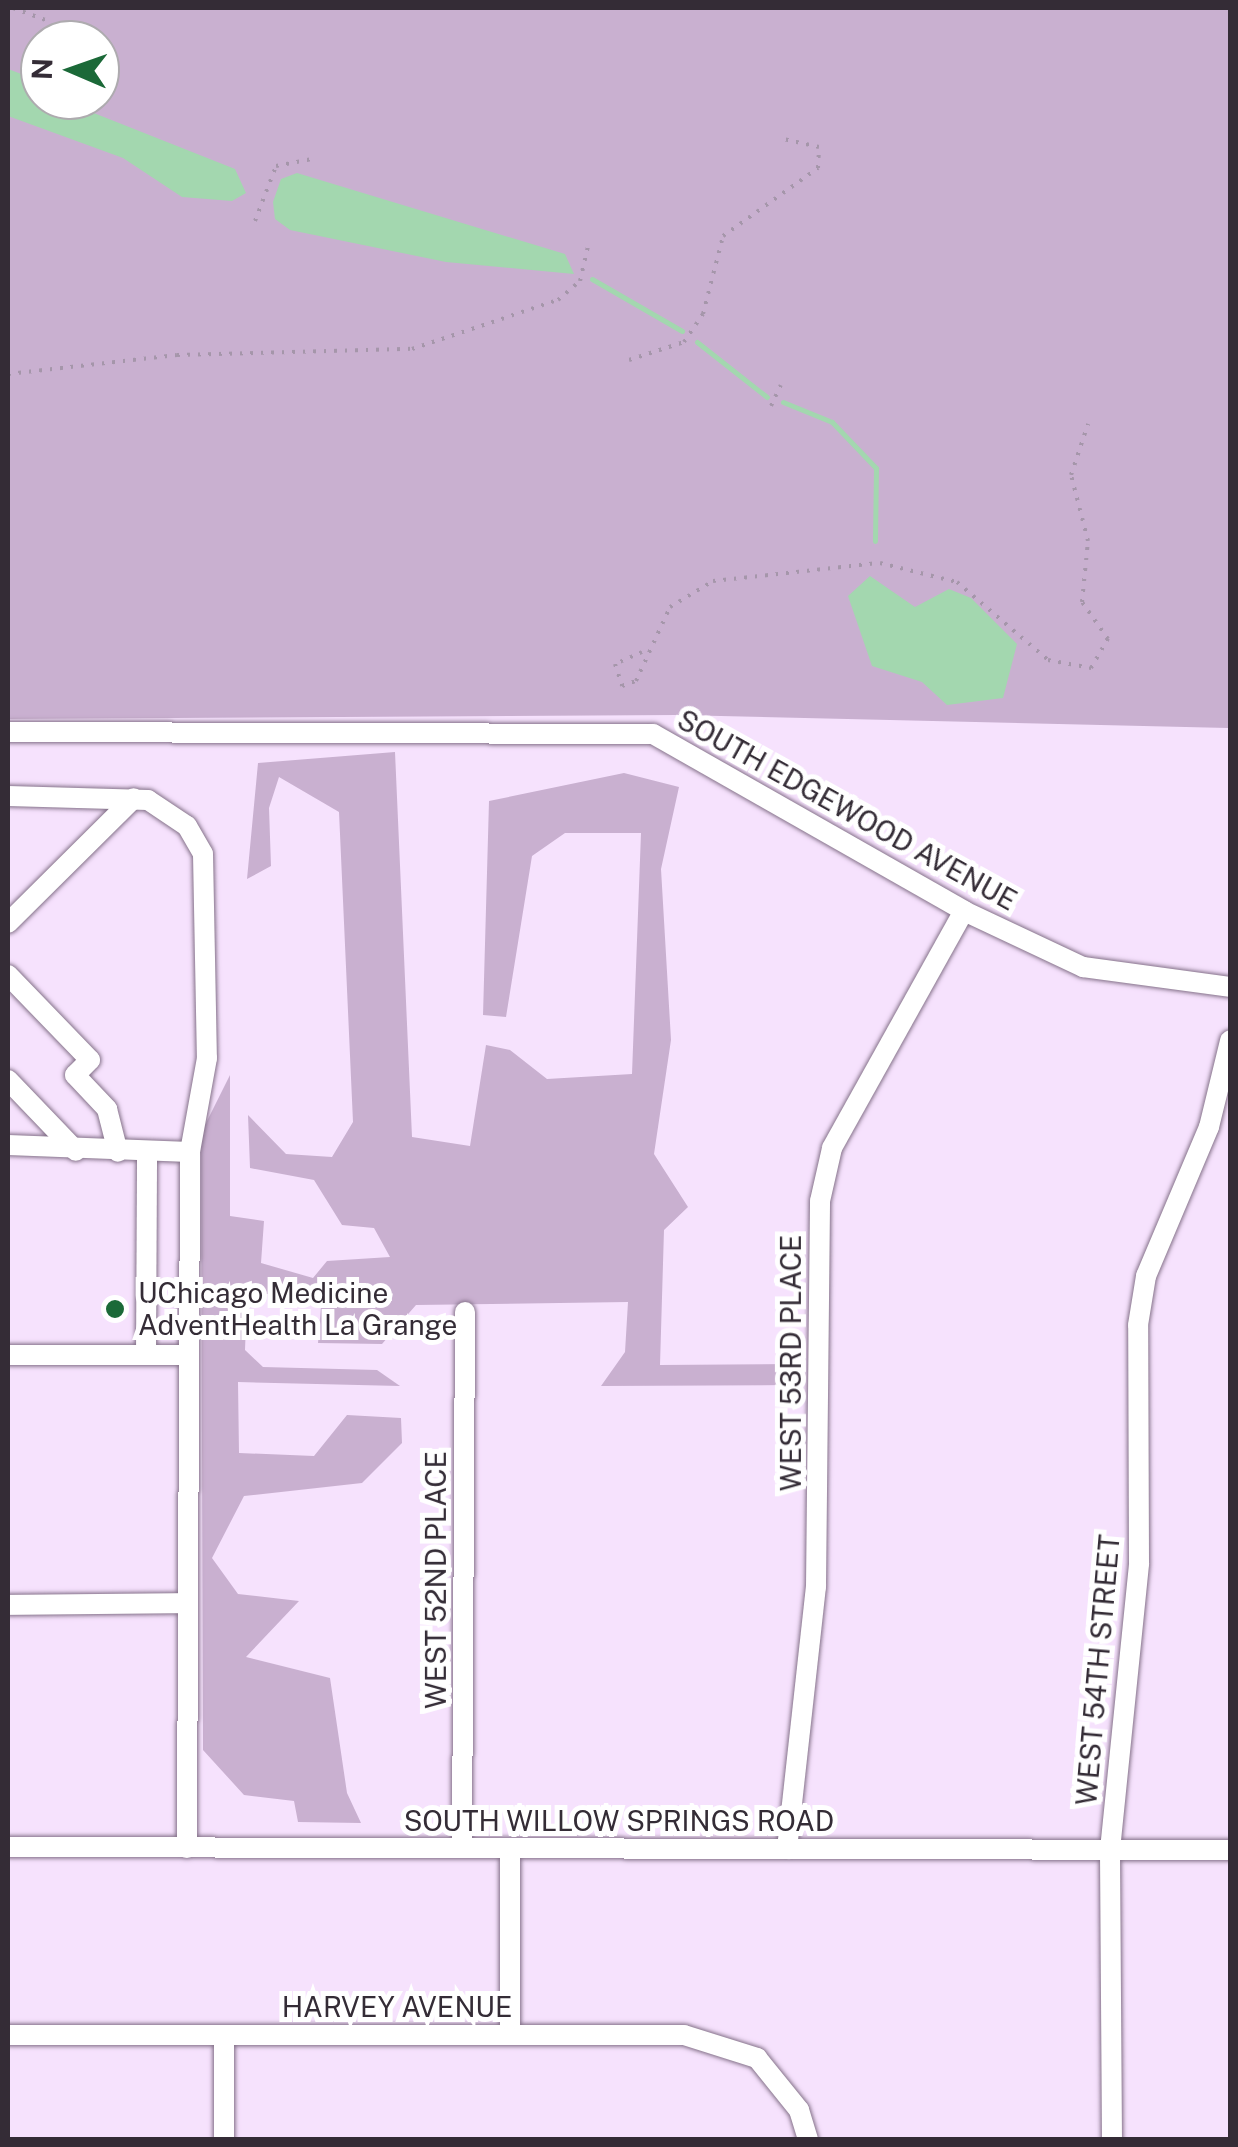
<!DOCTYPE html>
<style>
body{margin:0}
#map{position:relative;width:1238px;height:2147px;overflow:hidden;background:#f6e2fd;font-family:"Public Sans",sans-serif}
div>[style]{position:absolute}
.green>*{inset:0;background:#c9b0d0}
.water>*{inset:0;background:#a3d7af}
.stream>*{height:5px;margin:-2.5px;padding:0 2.5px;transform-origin:2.5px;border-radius:2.5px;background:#a3d7af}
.path>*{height:4px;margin-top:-2px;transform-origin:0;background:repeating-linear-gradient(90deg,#a596aa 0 2.5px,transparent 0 10.5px)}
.roads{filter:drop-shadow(0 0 2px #85728a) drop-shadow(0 0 2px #85728a)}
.minor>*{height:20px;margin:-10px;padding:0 10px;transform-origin:10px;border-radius:10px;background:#fff}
.dots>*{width:28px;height:28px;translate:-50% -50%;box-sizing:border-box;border:5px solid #fff;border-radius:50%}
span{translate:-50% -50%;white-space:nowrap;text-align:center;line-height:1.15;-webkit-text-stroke:10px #fff;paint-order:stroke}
.street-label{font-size:28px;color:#342c36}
.poi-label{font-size:28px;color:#342c36}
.left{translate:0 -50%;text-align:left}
.frame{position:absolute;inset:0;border:10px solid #342c36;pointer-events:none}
.north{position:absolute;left:20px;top:20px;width:100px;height:100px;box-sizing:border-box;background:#fff;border:2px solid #aeabaf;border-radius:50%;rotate:272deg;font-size:28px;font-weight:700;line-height:40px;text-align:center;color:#342c36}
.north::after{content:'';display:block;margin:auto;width:35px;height:45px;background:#1b6938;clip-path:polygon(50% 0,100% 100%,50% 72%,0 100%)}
</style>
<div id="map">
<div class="green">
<div style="clip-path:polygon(evenodd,8px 8px,1230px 8px,1228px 728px,677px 715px,8px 719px,8px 8px,40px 40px,100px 40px,100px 100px,40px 100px,40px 40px)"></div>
<div style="clip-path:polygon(395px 752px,412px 1137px,470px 1146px,486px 1045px,510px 1050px,547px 1079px,632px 1074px,641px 833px,565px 833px,532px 856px,506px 1017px,483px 1015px,489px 801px,624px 773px,679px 787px,661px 869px,671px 1040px,654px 1154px,688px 1207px,664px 1230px,660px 1365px,791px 1364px,790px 1385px,601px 1386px,625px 1352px,628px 1302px,416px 1305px,382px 1344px,318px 1343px,322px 1294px,247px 1294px,245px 1350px,263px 1367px,377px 1370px,400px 1386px,238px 1382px,239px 1453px,314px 1456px,347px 1415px,401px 1418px,402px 1443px,362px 1483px,244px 1496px,212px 1558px,238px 1594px,299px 1601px,246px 1657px,330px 1678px,347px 1793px,361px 1823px,298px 1822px,294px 1801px,244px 1795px,203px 1750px,201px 1133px,230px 1075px,230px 1216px,264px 1221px,261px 1263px,313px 1278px,327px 1261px,390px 1257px,374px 1228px,342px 1225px,314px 1180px,250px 1168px,248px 1115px,286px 1154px,332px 1157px,353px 1122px,339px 812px,279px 777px,269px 808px,271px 866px,247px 879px,258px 763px)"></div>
</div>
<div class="water">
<div style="clip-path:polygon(8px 69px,40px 81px,40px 100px,61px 100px,235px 169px,246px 193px,232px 201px,182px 197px,123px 158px,8px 116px)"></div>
<div style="clip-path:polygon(297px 173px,565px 254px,574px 274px,446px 262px,290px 230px,275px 219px,273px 202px,281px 179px)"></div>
<div style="clip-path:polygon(870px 576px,915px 607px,949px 589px,971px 598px,1017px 644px,1003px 698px,947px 705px,922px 682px,872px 666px,848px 596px)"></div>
</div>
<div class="stream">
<div style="left:592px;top:279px;width:104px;rotate:30deg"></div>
<div style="left:697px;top:342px;width:89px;rotate:38.2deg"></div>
<div style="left:783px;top:402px;width:53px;rotate:22.2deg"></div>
<div style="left:832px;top:422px;width:64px;rotate:46.3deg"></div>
<div style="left:876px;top:468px;width:73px;rotate:90.8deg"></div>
</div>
<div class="path">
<div style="left:13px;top:8px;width:40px;rotate:20.2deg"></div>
<div style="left:255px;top:221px;width:59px;rotate:-69.1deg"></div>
<div style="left:276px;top:166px;width:38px;rotate:-11deg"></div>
<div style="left:629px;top:360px;width:58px;rotate:-18.1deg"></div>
<div style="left:684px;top:342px;width:34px;rotate:-56deg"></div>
<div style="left:703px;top:314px;width:81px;rotate:-75.6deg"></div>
<div style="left:723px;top:236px;width:117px;rotate:-35.6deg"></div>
<div style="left:818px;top:168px;width:21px;rotate:-87deg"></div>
<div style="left:819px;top:147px;width:41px;rotate:-167.3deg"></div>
<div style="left:8px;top:374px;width:170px;rotate:-6.4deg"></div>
<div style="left:177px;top:355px;width:235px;rotate:-1.5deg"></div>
<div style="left:412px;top:349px;width:154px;rotate:-18.6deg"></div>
<div style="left:558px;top:300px;width:29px;rotate:-41deg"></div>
<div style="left:580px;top:281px;width:39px;rotate:-77deg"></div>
<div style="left:771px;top:406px;width:23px;rotate:-65deg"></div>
<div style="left:642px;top:652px;width:30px;rotate:156deg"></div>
<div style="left:615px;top:664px;width:23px;rotate:72deg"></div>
<div style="left:622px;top:686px;width:15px;rotate:-20deg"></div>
<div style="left:636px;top:681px;width:81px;rotate:-65.3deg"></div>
<div style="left:670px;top:607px;width:50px;rotate:-31.2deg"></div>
<div style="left:713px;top:581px;width:168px;rotate:-6.2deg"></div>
<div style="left:880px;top:563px;width:79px;rotate:13.9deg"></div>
<div style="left:957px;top:582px;width:120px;rotate:40.6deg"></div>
<div style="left:1048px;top:660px;width:44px;rotate:10.5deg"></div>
<div style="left:1091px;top:668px;width:34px;rotate:-60deg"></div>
<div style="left:1108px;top:639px;width:45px;rotate:-125.1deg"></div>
<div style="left:1082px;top:602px;width:61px;rotate:-84.4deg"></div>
<div style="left:1088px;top:541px;width:68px;rotate:-104.4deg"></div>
<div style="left:1071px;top:475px;width:54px;rotate:-71.6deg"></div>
</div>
<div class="roads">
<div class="minor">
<div style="left:8px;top:732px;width:645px;rotate:0.18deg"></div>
<div style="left:653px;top:734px;width:358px;rotate:29.6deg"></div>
<div style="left:964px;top:911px;width:132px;rotate:25.2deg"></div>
<div style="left:1083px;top:967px;width:148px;rotate:7.7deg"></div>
<div style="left:8px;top:796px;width:140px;rotate:1.6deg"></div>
<div style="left:148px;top:800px;width:47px;rotate:33.7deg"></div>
<div style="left:187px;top:826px;width:32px;rotate:60deg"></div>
<div style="left:203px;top:854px;width:204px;rotate:88.9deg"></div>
<div style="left:207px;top:1058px;width:96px;rotate:100.3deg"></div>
<div style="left:190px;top:1152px;width:696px;rotate:90.25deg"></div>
<div style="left:8px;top:923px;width:177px;rotate:-44.8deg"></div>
<div style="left:8px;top:975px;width:118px;rotate:46deg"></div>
<div style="left:90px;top:1060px;width:21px;rotate:135deg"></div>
<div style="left:75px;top:1075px;width:47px;rotate:46.7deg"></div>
<div style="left:107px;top:1109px;width:44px;rotate:75.7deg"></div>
<div style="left:8px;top:1080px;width:98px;rotate:46.2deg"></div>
<div style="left:8px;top:1145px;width:182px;rotate:2.2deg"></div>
<div style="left:8px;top:1355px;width:181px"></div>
<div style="left:146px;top:1355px;width:203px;rotate:-89.7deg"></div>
<div style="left:8px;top:1605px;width:180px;rotate:-0.6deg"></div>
<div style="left:8px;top:1847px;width:1222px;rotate:0.14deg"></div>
<div style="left:462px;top:1848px;width:536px;rotate:-89.68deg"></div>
<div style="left:787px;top:1849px;width:264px;rotate:-83.7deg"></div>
<div style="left:816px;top:1587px;width:386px;rotate:-89.4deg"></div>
<div style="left:820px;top:1201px;width:54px;rotate:-77.2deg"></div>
<div style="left:832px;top:1148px;width:271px;rotate:-60.9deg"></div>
<div style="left:510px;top:2034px;width:186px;rotate:-90deg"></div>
<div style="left:8px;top:2035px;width:676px"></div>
<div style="left:684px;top:2035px;width:77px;rotate:17.5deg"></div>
<div style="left:757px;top:2058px;width:67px;rotate:51.1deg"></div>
<div style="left:799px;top:2110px;width:31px;rotate:73deg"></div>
<div style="left:224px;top:2035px;width:105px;rotate:90deg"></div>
<div style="left:1112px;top:2140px;width:290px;rotate:-90.4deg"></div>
<div style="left:1110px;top:1850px;width:288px;rotate:-84.2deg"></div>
<div style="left:1139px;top:1563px;width:238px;rotate:-90.2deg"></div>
<div style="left:1138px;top:1325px;width:50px;rotate:-80.7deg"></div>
<div style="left:1146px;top:1276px;width:162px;rotate:-67.1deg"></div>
<div style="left:1209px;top:1127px;width:89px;rotate:-76.3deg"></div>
</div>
</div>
<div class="dots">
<div style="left:115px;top:1309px;background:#1b6938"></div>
</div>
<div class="street-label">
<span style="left:847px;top:810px;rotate:29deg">SOUTH EDGEWOOD AVENUE</span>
<span style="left:791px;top:1363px;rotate:-90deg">WEST 53RD PLACE</span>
<span style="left:436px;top:1580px;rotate:-90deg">WEST 52ND PLACE</span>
<span style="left:1098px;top:1670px;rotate:-85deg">WEST 54TH STREET</span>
<span style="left:619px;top:1821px">SOUTH WILLOW SPRINGS ROAD</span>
<span style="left:397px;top:2007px">HARVEY AVENUE</span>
</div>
<div class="poi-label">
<span class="left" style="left:138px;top:1309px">UChicago Medicine<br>AdventHealth La Grange</span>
</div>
<div class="frame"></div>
<div class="north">N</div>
</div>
